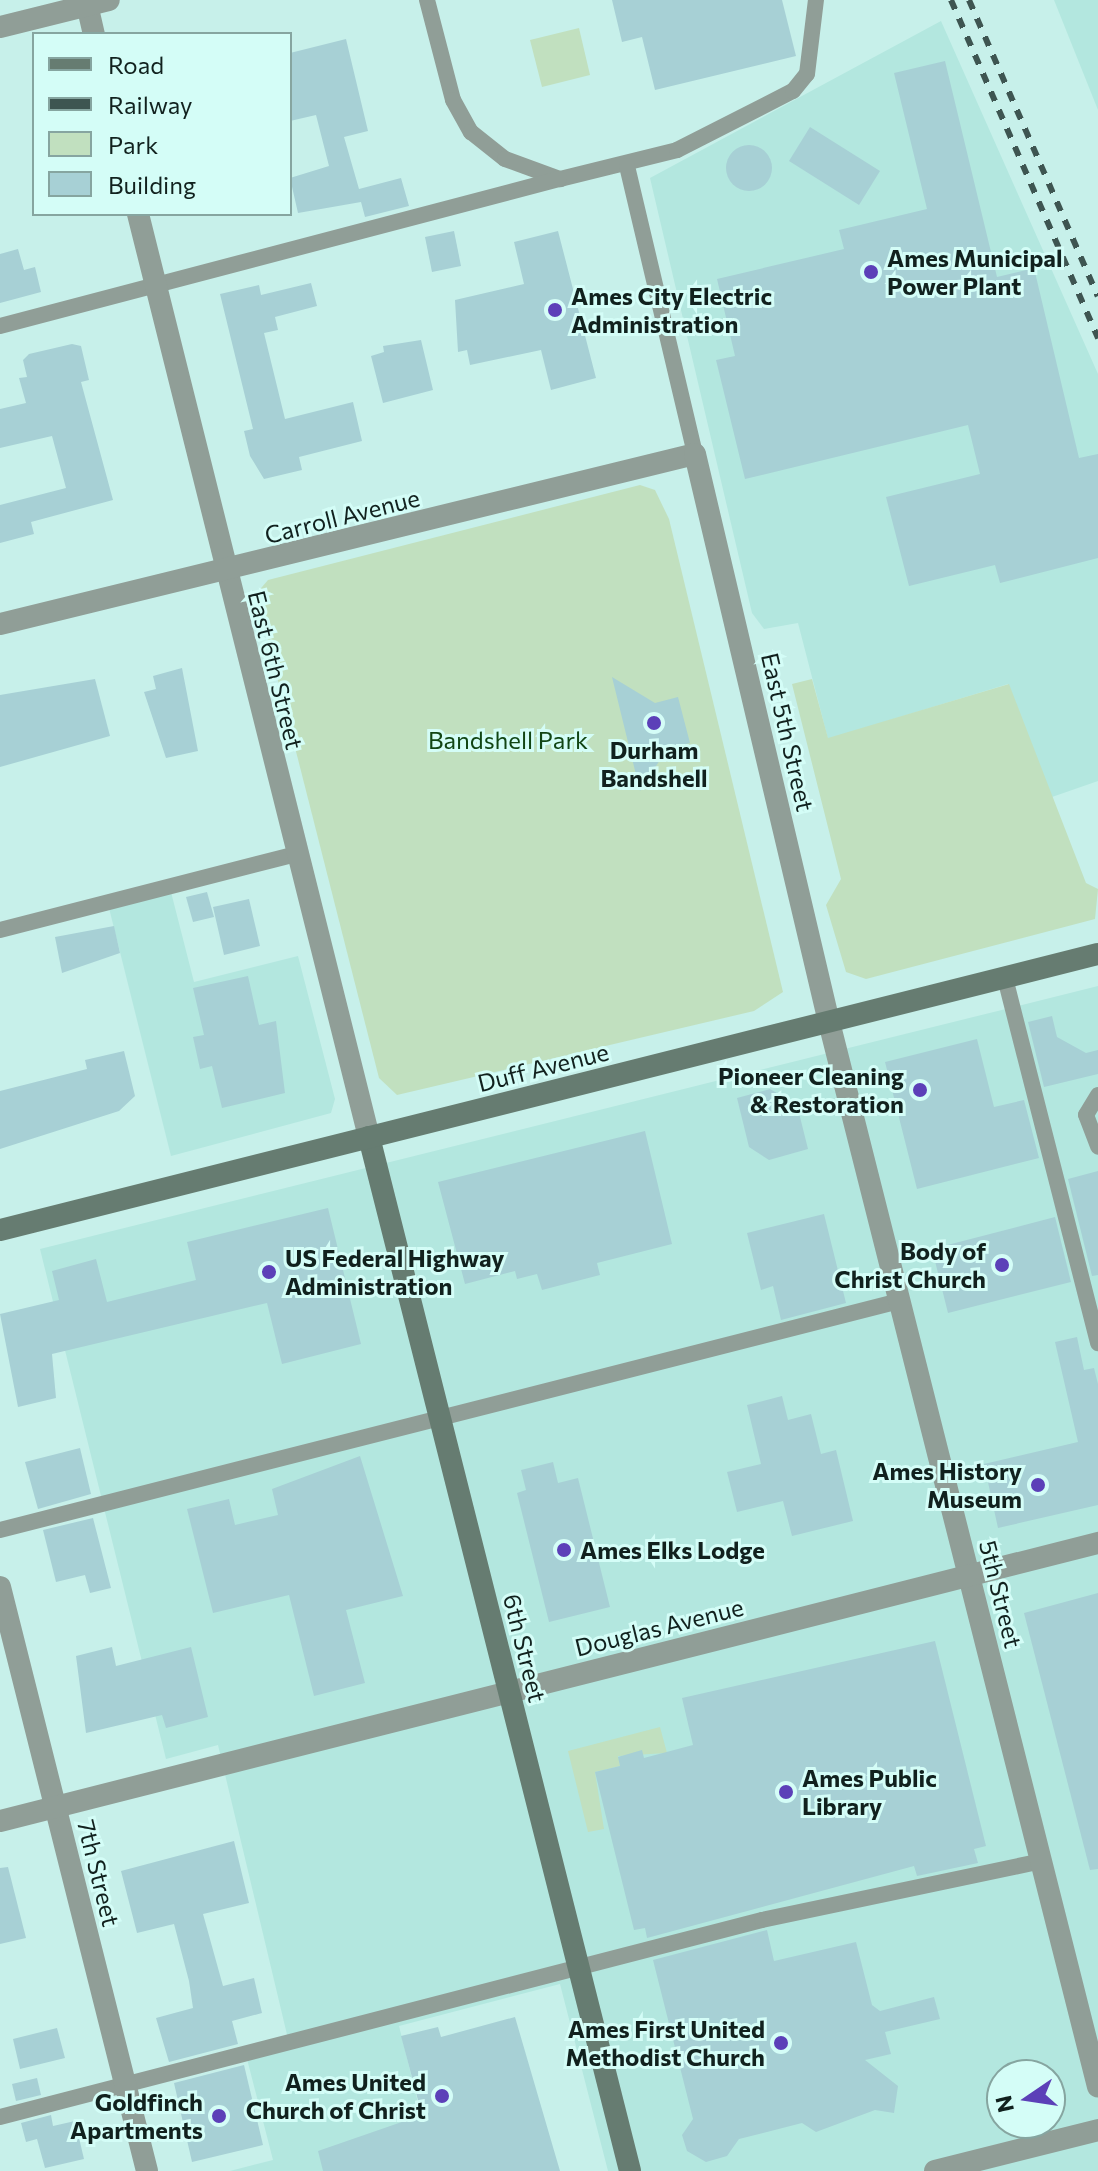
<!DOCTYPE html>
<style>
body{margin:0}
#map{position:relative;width:1098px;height:2171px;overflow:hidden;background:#c7f0ea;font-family:Commissioner,sans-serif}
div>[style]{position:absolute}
.built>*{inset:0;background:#b3e7df}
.green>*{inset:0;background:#c1e0bf}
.building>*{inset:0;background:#a7d0d5}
.round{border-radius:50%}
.service>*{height:16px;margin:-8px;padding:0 8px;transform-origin:8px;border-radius:8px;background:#909e97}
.minor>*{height:22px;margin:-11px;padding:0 11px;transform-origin:11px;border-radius:11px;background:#909e97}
.tertiary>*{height:22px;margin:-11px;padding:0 11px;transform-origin:11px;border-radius:11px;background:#909e97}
.secondary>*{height:22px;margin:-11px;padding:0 11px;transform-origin:11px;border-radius:11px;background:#667c71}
.rail>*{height:6px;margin-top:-3px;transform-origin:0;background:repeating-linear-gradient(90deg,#3e5551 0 10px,transparent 0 20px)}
.dots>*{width:22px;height:22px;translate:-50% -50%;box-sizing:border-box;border:4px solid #d4fdf7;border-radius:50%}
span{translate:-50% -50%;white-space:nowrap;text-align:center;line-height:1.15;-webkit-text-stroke:6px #d4fdf7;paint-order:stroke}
.poi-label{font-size:24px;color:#11211e;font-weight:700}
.left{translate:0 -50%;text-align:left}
.right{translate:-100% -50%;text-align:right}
.street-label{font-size:24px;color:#11211e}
.park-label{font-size:24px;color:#114513}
.legend{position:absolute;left:32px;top:32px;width:260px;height:184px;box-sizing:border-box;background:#d4fdf7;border:2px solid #86a5a0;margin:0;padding:10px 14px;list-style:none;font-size:24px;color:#11211e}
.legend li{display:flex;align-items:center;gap:16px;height:40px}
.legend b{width:40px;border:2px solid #86a5a0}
.north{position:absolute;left:986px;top:2059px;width:80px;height:80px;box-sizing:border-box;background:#d4fdf7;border:2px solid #86a5a0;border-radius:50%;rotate:257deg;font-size:22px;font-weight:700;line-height:32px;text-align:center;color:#11211e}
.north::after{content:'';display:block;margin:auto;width:28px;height:36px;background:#5c40b8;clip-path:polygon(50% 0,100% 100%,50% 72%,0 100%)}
</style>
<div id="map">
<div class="built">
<div style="clip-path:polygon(1054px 0,1098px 0,1098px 110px)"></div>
<div style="clip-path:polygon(941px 21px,1098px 374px,1098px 781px,1052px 797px,1008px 684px,828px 739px,798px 623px,764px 629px,752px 613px,650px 178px)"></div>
<div style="clip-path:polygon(171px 892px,194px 982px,298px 956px,335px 1099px,331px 1113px,171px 1156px,109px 908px)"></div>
<div style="clip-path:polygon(evenodd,1098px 986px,1098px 2171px,608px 2171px,560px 1984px,399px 2026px,435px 2171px,230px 2171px,273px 2160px,246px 2055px,289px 2043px,218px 1745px,166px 1759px,40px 1249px,1098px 986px,1002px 2075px,1050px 2075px,1050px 2123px,1002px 2123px,1002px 2075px)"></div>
</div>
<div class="green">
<div style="clip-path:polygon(579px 28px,590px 75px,542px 87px,530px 40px)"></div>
<div style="clip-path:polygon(640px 485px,655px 490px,669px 519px,783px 992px,754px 1011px,397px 1095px,379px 1078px,256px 594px,268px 580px)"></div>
<div style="clip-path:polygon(812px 679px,828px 738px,1009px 684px,1086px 883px,1098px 889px,1095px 919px,866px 979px,846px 972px,826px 905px,841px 879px,792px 684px)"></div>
<div style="clip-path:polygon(660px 1727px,667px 1753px,618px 1756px,620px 1766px,595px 1772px,604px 1829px,588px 1832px,568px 1751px)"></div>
</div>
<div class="building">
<div style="clip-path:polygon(612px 0,782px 0,796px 56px,655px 90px,642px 37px,622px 42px)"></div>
<div style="clip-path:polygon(346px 39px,368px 131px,344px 137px,359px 189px,401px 178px,409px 206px,365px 217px,361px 202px,298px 213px,290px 178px,329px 166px,316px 115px,290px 121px,290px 53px)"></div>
<div style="clip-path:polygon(945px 61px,997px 277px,1034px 268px,1079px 458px,1098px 454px,1098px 558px,1000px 583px,995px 565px,909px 586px,886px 497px,980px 474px,968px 425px,745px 479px,716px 360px,735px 356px,717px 279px,844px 249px,839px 230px,927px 209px,894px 73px)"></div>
<div style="clip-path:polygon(810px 127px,880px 171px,859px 205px,789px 161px)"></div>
<div class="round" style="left:726px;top:145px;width:46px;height:46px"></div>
<div style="clip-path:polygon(454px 231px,461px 266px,432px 272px,425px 237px)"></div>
<div style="clip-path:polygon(558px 231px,596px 378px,551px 390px,541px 350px,470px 365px,467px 350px,458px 352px,455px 300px,524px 284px,514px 242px)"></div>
<div style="clip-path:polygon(18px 249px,24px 270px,35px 267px,41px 292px,0 303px,0 254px)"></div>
<div style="clip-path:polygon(311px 283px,317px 306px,275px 317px,278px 330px,264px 333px,285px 419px,353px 402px,362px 441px,299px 457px,302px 470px,264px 479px,250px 456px,244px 431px,253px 429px,220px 294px,259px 285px,261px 295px)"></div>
<div style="clip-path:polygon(421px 340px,433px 390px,383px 403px,371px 356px,384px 352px,383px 346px)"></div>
<div style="clip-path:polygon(72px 344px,81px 346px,89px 380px,81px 382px,113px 500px,31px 522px,34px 534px,0 543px,0 505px,66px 488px,52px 436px,0 448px,0 409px,26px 403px,19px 378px,27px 377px,23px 360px,29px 354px)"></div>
<div style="clip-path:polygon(182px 668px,198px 751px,166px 758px,144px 692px,156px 689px,153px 676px)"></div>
<div style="clip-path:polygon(612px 677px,655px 703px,678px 697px,690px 743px,667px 749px,640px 791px)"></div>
<div style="clip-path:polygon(95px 679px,110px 736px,0 767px,0 695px)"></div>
<div style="clip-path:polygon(207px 892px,214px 917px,193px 922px,186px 897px)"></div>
<div style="clip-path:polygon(249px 899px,260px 946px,224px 955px,213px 907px)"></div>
<div style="clip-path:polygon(114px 926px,120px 953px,62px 973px,55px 937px)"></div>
<div style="clip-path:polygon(248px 976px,259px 1025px,276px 1021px,285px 1093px,222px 1108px,212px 1066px,200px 1069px,193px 1037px,204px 1035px,193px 988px)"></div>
<div style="clip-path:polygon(1052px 1016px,1057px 1037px,1086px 1053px,1098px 1050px,1098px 1074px,1044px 1087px,1028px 1022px)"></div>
<div style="clip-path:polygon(977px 1039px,994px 1107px,1024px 1100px,1039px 1158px,917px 1189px,885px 1062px)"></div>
<div style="clip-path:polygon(124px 1051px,135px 1096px,119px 1111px,0 1149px,0 1091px,87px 1069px,85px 1060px)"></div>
<div style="clip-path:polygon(770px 1089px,797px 1105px,808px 1149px,769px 1160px,749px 1147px,737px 1098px)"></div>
<div style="clip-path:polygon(645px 1131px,672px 1244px,597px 1263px,600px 1275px,542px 1290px,537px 1274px,517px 1279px,515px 1271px,465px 1284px,438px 1182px)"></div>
<div style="clip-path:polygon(1098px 1171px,1098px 1275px,1092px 1276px,1068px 1179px)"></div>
<div style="clip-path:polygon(328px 1208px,361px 1344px,282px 1364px,267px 1303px,52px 1354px,56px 1398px,18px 1407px,0 1314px,59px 1300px,52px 1271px,96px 1259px,107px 1302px,196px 1280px,187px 1242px)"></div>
<div style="clip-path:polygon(824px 1214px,846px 1303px,781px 1320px,773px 1286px,761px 1290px,747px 1233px)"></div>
<div style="clip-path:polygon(1055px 1217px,1071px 1282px,948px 1313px,932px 1249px)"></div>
<div style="clip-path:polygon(1077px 1337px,1084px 1370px,1094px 1368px,1098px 1384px,1098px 1505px,998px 1528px,984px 1464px,1078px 1442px,1055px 1342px)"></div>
<div style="clip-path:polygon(782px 1396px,788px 1420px,811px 1414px,821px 1454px,836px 1450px,853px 1521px,792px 1536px,783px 1501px,737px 1512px,727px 1472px,761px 1464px,747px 1405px)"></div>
<div style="clip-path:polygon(80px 1448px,91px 1494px,38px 1509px,25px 1462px)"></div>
<div style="clip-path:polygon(360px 1456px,403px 1596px,346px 1610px,365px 1683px,314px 1696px,289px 1595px,213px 1613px,187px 1509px,229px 1499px,235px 1525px,278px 1515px,272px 1489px)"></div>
<div style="clip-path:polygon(553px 1462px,558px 1483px,578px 1478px,610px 1607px,549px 1622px,517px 1493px,526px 1490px,521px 1470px)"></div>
<div style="clip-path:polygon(93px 1518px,111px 1588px,90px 1593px,85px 1575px,56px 1582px,43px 1530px)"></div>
<div style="clip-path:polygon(1098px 1593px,1098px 1869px,1090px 1870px,1024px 1613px)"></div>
<div style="clip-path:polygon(935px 1641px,986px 1846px,974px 1849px,978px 1863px,917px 1876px,914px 1866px,647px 1938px,645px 1928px,634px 1930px,595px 1772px,620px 1766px,618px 1757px,642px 1750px,644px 1758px,693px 1745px,682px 1698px)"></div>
<div style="clip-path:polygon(112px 1647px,116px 1666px,191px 1647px,208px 1717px,166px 1728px,162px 1715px,86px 1733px,76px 1656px)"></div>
<div style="clip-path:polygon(234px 1841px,249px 1903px,203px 1914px,223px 1986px,254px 1978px,262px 2013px,232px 2021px,238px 2044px,169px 2062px,156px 2018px,193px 2008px,189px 1981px,174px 1924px,137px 1933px,121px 1871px)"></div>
<div style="clip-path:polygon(8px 1867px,26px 1938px,0 1944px,0 1868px)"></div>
<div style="clip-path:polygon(767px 1930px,774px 1961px,856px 1942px,872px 2005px,880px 2011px,934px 1997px,940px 2019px,885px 2032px,891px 2054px,865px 2060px,898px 2086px,894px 2113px,875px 2110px,816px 2132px,802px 2123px,739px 2139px,727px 2156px,706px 2162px,687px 2151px,682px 2135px,693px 2119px,653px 1960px)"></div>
<div style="clip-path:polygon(515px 2017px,560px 2171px,323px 2171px,318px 2151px,422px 2115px,401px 2036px,438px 2027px,441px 2037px)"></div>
<div style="clip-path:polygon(57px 2028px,65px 2058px,20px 2069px,13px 2039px)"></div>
<div style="clip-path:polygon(244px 2065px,263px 2145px,192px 2162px,174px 2083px)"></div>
<div style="clip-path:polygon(37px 2078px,41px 2095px,16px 2101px,12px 2084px)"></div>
<div style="clip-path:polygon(51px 2115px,53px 2126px,75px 2121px,84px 2159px,45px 2168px,37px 2139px,26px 2142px,21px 2123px)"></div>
</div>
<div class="service">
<div style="left:427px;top:0;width:103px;rotate:75.4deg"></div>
<div style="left:453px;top:100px;width:37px;rotate:61deg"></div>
<div style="left:471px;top:132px;width:43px;rotate:38.5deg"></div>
<div style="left:505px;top:159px;width:59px;rotate:20deg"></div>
<div style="left:560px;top:179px;width:121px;rotate:-13.9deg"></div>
<div style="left:677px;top:150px;width:130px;rotate:-27deg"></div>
<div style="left:793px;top:91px;width:22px;rotate:-51deg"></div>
<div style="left:807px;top:74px;width:75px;rotate:-83.1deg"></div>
<div style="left:627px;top:166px;width:296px;rotate:76.7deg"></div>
<div style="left:0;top:326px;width:578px;rotate:-14.73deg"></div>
<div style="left:0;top:930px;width:306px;rotate:-14.4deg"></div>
<div style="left:1005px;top:978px;width:377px;rotate:75.7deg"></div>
<div style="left:1098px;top:1095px;width:23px;rotate:121deg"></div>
<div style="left:1086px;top:1115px;width:34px;rotate:69deg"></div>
<div style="left:0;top:1530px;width:929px;rotate:-14.28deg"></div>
<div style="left:0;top:2117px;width:787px;rotate:-14.5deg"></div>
<div style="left:762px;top:1920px;width:285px;rotate:-11.9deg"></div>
</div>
<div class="minor">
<div style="left:86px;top:0;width:35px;rotate:77deg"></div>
<div style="left:0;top:27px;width:112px;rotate:-13.9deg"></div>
<div style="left:138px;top:214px;width:951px;rotate:75.95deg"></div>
<div style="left:0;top:624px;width:715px;rotate:-13.74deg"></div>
<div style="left:695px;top:454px;width:584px;rotate:76.73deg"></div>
<div style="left:829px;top:1022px;width:1098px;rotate:75.82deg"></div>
<div style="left:0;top:1587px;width:602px;rotate:75.87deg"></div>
<div style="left:0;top:1821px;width:1133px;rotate:-14.21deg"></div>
</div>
<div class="tertiary">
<div style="left:935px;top:2171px;width:168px;rotate:-14.1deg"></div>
</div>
<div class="secondary">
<div style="left:369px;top:1137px;width:1066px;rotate:75.83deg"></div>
<div style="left:0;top:1230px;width:1132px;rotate:-14.11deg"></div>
</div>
<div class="rail">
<div style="left:951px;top:0;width:369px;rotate:66.5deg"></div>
<div style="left:969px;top:0;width:323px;rotate:66.5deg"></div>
</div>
<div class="dots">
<div style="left:871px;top:272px;background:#5c40b8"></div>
<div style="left:555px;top:310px;background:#5c40b8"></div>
<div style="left:654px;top:723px;background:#5c40b8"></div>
<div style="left:920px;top:1090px;background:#5c40b8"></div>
<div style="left:1002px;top:1265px;background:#5c40b8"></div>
<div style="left:269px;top:1272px;background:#5c40b8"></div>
<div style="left:1038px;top:1485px;background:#5c40b8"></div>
<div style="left:564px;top:1550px;background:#5c40b8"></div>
<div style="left:786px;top:1792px;background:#5c40b8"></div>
<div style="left:781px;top:2043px;background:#5c40b8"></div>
<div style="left:442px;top:2096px;background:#5c40b8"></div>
<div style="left:219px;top:2116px;background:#5c40b8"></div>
</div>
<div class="poi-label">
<span class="left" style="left:887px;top:272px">Ames Municipal<br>Power Plant</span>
<span class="left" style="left:571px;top:310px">Ames City Electric<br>Administration</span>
<span style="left:654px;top:764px">Durham<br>Bandshell</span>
<span class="right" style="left:904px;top:1090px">Pioneer Cleaning<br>&amp; Restoration</span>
<span class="right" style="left:986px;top:1265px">Body of<br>Christ Church</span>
<span class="left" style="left:285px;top:1272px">US Federal Highway<br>Administration</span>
<span class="right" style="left:1022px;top:1485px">Ames History<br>Museum</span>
<span class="left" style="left:580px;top:1550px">Ames Elks Lodge</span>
<span class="left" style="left:802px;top:1792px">Ames Public<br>Library</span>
<span class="right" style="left:765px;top:2043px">Ames First United<br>Methodist Church</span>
<span class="right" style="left:426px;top:2096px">Ames United<br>Church of Christ</span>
<span class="right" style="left:203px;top:2116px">Goldfinch<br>Apartments</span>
</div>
<div class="street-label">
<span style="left:342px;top:516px;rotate:-14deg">Carroll Avenue</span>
<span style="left:276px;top:670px;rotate:76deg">East 6th Street</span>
<span style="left:788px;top:732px;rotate:77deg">East 5th Street</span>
<span style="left:543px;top:1067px;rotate:-14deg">Duff Avenue</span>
<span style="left:1001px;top:1594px;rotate:76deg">5th Street</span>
<span style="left:659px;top:1627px;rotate:-14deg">Douglas Avenue</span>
<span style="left:525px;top:1648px;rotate:76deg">6th Street</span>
<span style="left:99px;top:1873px;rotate:76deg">7th Street</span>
</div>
<div class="park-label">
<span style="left:508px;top:740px">Bandshell Park</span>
</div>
<ul class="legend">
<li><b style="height:10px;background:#667c71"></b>Road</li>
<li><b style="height:10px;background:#3e5551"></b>Railway</li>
<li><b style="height:22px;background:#c1e0bf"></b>Park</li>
<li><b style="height:22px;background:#a7d0d5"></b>Building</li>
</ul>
<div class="north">N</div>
</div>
